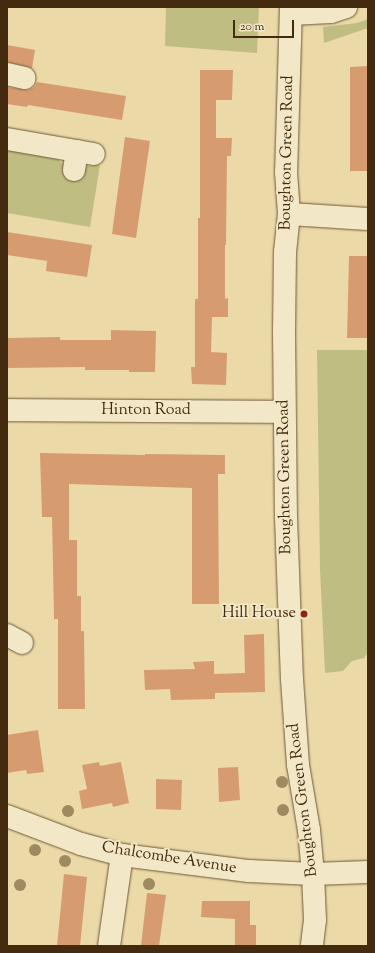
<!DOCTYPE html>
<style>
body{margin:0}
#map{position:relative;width:375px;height:953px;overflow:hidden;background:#ebdaa8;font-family:"Sorts Mill Goudy",serif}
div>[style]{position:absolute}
.green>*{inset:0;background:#c0bd82}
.building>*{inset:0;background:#d69c6f}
.roads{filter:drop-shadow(0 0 1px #6e5736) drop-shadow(0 0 1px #6e5736)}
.minor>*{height:22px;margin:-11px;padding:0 11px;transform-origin:11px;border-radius:11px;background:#f2e7c6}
.trees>*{width:12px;height:12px;margin:-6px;border-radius:50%;background:#9d8a61}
.dots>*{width:11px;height:11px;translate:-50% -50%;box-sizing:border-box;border:2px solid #f2e7c6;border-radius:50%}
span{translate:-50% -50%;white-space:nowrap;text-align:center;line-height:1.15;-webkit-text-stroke:4px #f2e7c6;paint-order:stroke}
.street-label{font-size:16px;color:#442b10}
.poi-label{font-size:16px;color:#442b10}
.right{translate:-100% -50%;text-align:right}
.frame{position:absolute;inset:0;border:8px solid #442b10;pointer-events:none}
.scale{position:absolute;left:233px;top:20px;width:61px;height:18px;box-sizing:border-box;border:2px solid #442b10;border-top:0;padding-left:5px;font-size:12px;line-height:14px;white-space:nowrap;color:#442b10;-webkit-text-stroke:3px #f2e7c6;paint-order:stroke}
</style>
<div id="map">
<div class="green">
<div style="clip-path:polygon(166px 7px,259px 7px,257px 53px,165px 46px)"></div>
<div style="clip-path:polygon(368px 19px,368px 28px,324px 43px,323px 27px,357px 23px)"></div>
<div style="clip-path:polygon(7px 150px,58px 159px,65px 166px,66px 177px,77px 179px,87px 166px,100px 165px,90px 227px,7px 213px)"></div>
<div style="clip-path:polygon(317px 350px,368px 350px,368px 652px,364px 658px,352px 661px,343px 671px,325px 673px,320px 569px)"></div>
</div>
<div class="building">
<div style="clip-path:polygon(7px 45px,35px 50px,32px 68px,7px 62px)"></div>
<div style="clip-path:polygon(368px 66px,368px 171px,350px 171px,350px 67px)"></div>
<div style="clip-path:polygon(200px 70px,233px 70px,232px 100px,216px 100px,216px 138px,232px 138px,231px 156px,227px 156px,226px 245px,225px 245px,225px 299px,228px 298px,228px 317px,212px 317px,211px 352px,227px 353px,226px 385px,192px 384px,191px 367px,195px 367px,195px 299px,198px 299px,198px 218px,200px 218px)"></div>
<div style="clip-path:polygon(37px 82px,126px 96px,122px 120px,28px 105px,27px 107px,7px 104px,7px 87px,28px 90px,34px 87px)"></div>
<div style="clip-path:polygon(125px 137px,150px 141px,136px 238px,112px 234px)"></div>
<div style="clip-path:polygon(7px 232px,92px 245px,87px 277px,46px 271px,47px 261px,7px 255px)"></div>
<div style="clip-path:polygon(349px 256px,368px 256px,368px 338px,347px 338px)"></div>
<div style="clip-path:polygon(111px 330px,156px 331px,155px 372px,129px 372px,129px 370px,85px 370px,85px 367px,7px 368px,7px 338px,60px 337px,60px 340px,111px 340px)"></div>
<div style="clip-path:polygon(40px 453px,145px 455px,145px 454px,225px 455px,225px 474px,218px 474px,219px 604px,192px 604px,192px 488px,69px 484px,69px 540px,77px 540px,77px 596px,81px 596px,81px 631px,84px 631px,85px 709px,58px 709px,58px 619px,54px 619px,52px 517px,42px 517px)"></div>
<div style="clip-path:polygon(264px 634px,265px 692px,215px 693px,215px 699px,171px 700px,170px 689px,145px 690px,144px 670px,195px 669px,193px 662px,214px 661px,214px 674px,245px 673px,244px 635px)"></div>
<div style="clip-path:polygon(38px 730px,44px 772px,27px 774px,26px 770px,7px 773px,7px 735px)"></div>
<div style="clip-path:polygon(99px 762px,100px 766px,121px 762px,129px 803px,113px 807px,112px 803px,82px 809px,79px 791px,87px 789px,82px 765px)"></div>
<div style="clip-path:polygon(238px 767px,240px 800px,219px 802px,218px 768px)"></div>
<div style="clip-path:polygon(156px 779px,182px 780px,181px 810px,156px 809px)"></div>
<div style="clip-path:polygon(64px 874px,87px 877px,80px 946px,57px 946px)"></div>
<div style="clip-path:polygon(147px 893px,166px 895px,159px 946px,141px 946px)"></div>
<div style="clip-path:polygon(202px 901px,250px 901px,250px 925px,256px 925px,256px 946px,235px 946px,235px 919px,201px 917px)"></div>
</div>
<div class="roads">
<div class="minor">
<div style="left:291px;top:7px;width:165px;rotate:91.7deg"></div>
<div style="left:286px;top:172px;width:42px;rotate:85.9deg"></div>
<div style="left:289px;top:214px;width:38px;rotate:96deg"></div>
<div style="left:285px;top:252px;width:78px;rotate:90.7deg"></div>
<div style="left:284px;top:330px;width:187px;rotate:89.4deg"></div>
<div style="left:286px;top:517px;width:162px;rotate:87.9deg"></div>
<div style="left:292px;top:679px;width:86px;rotate:86deg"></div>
<div style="left:298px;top:765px;width:66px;rotate:80.4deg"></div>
<div style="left:309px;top:830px;width:44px;rotate:84.8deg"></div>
<div style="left:313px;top:874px;width:46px;rotate:87.5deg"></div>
<div style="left:315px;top:920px;width:26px;rotate:97deg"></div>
<div style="left:291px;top:14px;width:40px;rotate:-2.9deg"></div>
<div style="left:331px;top:12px;width:16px;rotate:-18deg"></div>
<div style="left:7px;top:74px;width:18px;rotate:13deg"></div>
<div style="left:7px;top:139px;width:88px;rotate:9.8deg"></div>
<div style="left:74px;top:170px;width:19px;rotate:-81deg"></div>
<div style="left:289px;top:214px;width:79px;rotate:3.6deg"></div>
<div style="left:7px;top:410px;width:277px;rotate:0.4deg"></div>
<div style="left:7px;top:635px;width:17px;rotate:28deg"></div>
<div style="left:7px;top:816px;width:79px;rotate:20.7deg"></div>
<div style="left:81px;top:844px;width:42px;rotate:15deg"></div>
<div style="left:122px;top:855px;width:128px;rotate:7.2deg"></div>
<div style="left:249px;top:871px;width:64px;rotate:2.7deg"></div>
<div style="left:313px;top:874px;width:55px;rotate:-2.1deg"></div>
<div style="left:109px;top:946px;width:92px;rotate:-81.9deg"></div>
</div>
</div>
<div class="trees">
<div style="left:282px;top:782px"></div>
<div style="left:283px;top:810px"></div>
<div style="left:68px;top:811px"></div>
<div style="left:35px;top:850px"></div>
<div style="left:65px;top:861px"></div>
<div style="left:149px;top:884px"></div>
<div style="left:20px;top:885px"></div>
</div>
<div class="dots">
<div style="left:304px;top:614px;background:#8f2418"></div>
</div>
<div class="street-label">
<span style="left:288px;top:153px;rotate:-89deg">Boughton Green Road</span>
<span style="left:146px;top:411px">Hinton Road</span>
<span style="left:286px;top:477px;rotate:-91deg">Boughton Green Road</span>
<span style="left:304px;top:800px;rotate:-97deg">Boughton Green Road</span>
<span style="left:169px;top:859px;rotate:9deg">Chalcombe Avenue</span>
</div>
<div class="poi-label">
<span class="right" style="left:296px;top:614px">Hill House</span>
</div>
<div class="frame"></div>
<div class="scale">20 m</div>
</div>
